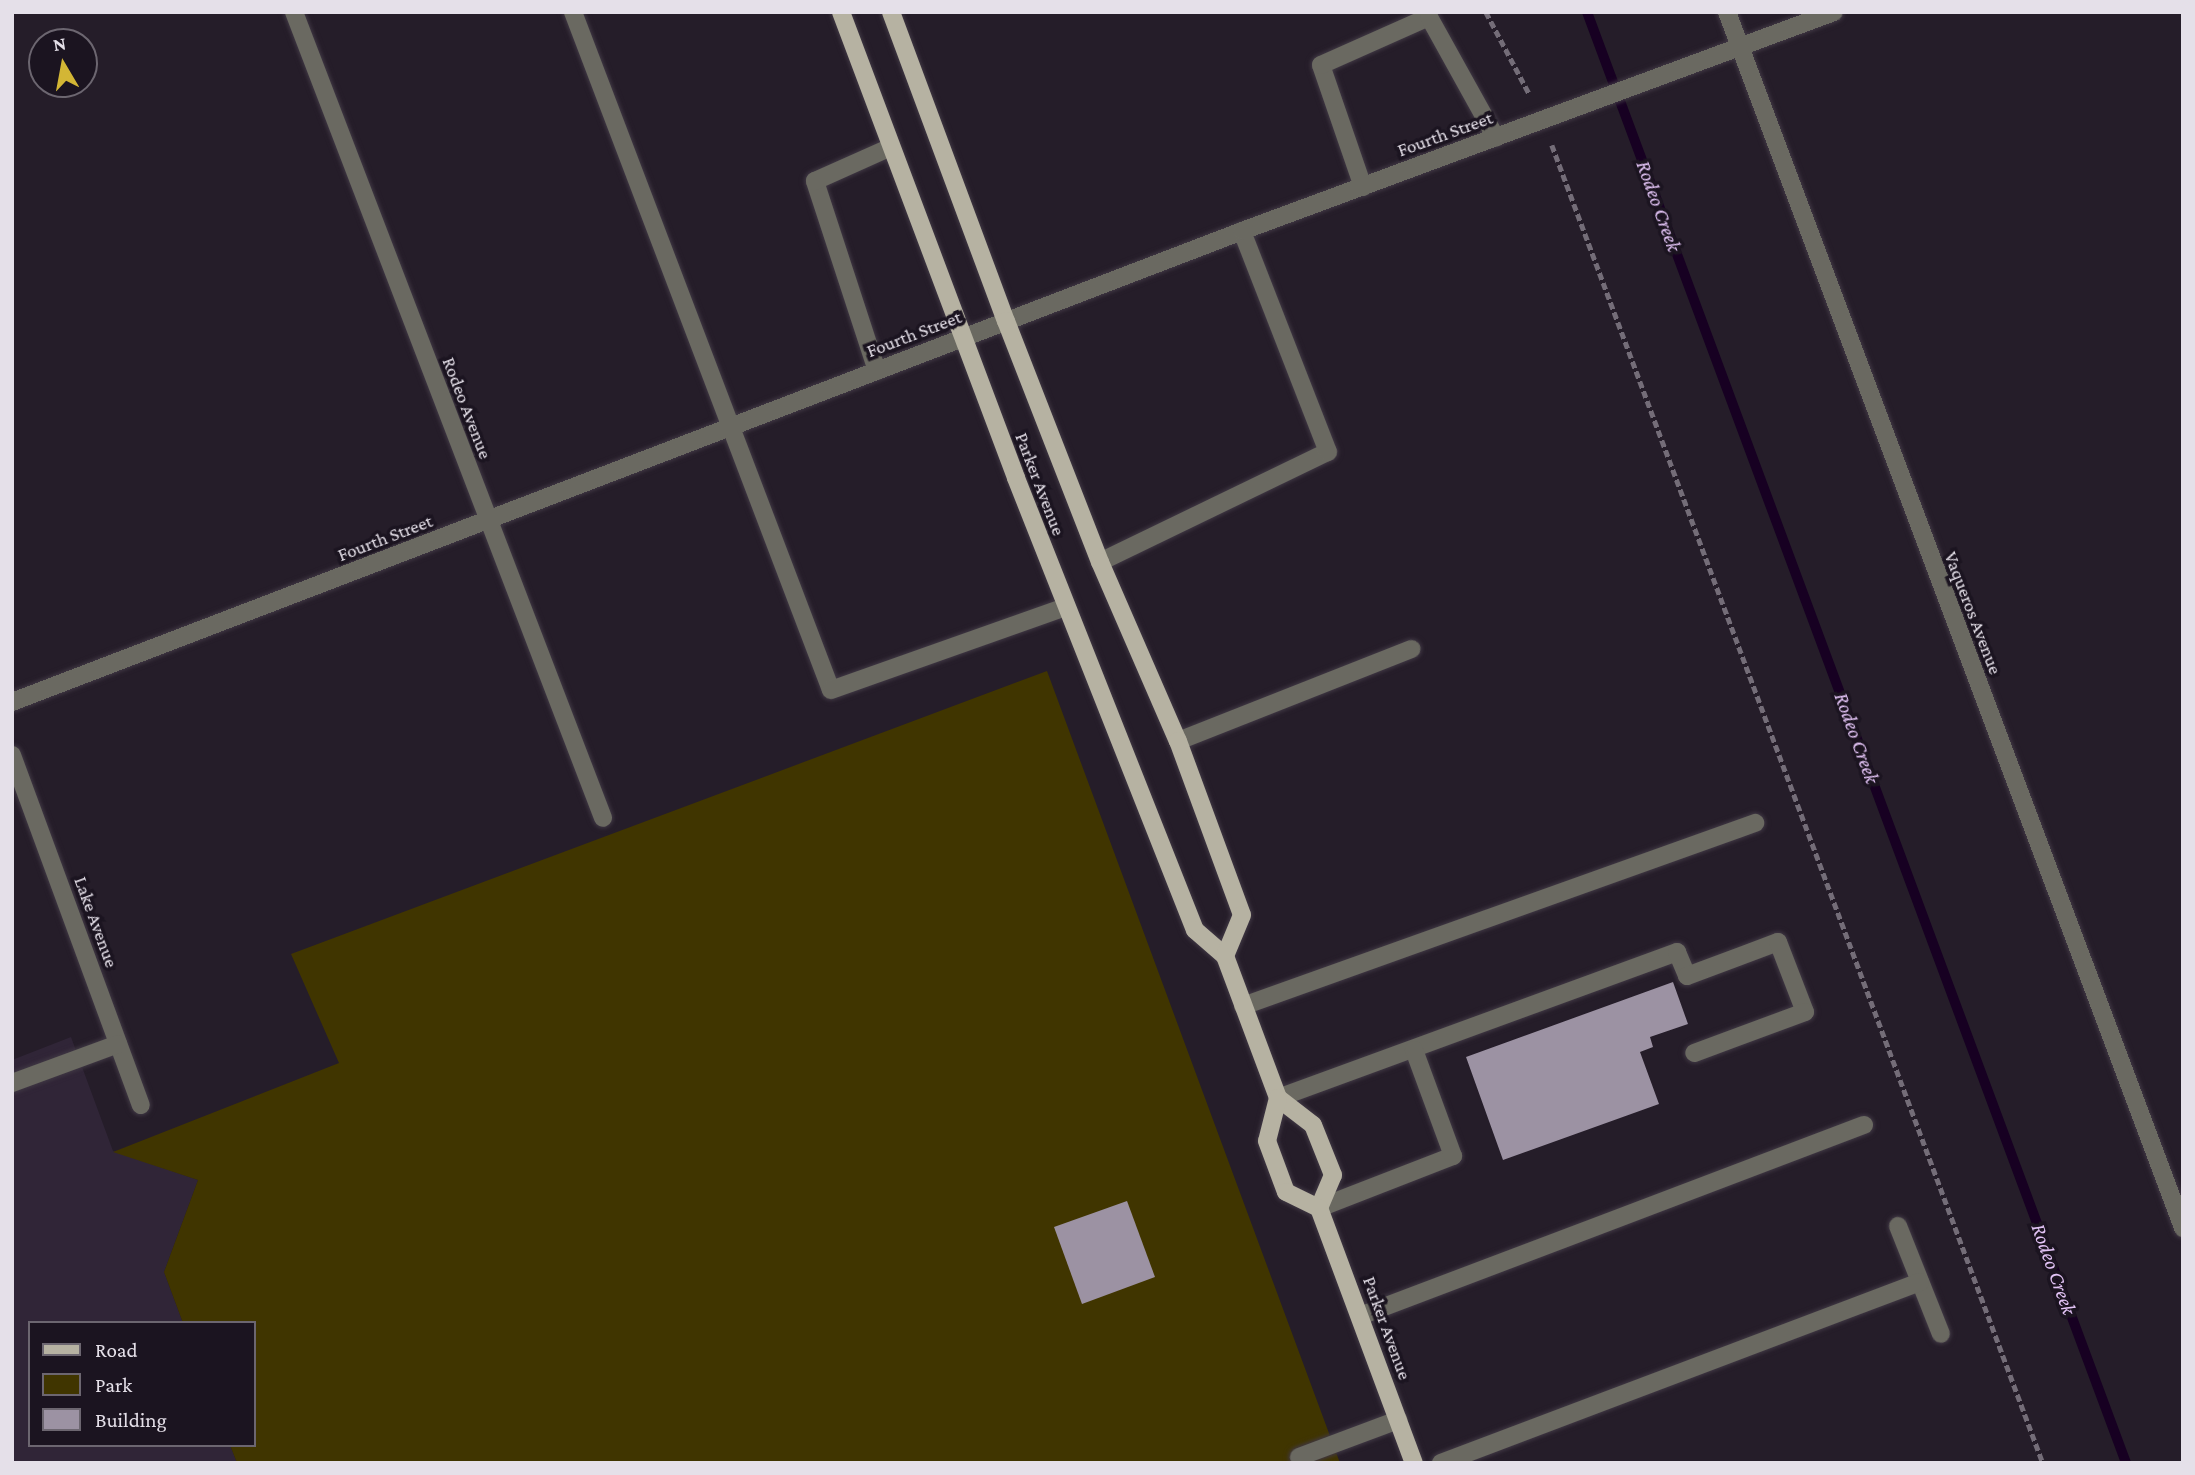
<!DOCTYPE html>
<style>
body{margin:0}
#map{position:relative;width:2195px;height:1475px;overflow:hidden;background:#251d29;font-family:"Crimson Pro",serif}
div>[style]{position:absolute}
.built>*{inset:0;background:#302537}
.green>*{inset:0;background:#403500}
.stream>*{height:10px;margin:-5px;padding:0 5px;transform-origin:5px;border-radius:5px;background:#170022}
.building>*{inset:0;background:#9c92a3}
.path>*{height:4.5px;margin-top:-2.25px;transform-origin:0;background:repeating-linear-gradient(90deg,#746d78 0 7px,transparent 0 10.5px)}
.roads{filter:drop-shadow(0 0 2px #403844) drop-shadow(0 0 2px #403844)}
.minor>*{height:18px;margin:-9px;padding:0 9px;transform-origin:9px;border-radius:9px;background:#6a6961}
.major>*{height:18px;margin:-9px;padding:0 9px;transform-origin:9px;border-radius:9px;background:#b6b2a2}
span{translate:-50% -50%;white-space:nowrap;text-align:center;line-height:1.15;-webkit-text-stroke:7px #1b1420;paint-order:stroke}
.street-label{font-size:19px;color:#e5e0e9}
.water-label{font-size:21px;color:#e2c3f5;font-style:italic}
.frame{position:absolute;inset:0;border:14px solid #e5e0e9;pointer-events:none}
.legend{position:absolute;left:28px;top:1321px;width:228px;height:126px;box-sizing:border-box;background:#1b1420;border:2px solid #6c6670;margin:0;padding:9px 12px;list-style:none;font-size:21px;color:#e5e0e9}
.legend li{display:flex;align-items:center;gap:14px;height:35px}
.legend b{width:35px;border:2px solid #6c6670}
.north{position:absolute;left:28px;top:28px;width:70px;height:70px;box-sizing:border-box;background:#1b1420;border:2px solid #6c6670;border-radius:50%;rotate:350deg;font-size:19px;font-weight:700;line-height:28px;text-align:center;color:#e5e0e9}
.north::after{content:'';display:block;margin:auto;width:24px;height:32px;background:#d3b635;clip-path:polygon(50% 0,100% 100%,50% 72%,0 100%)}
</style>
<div id="map">
<div class="built">
<div style="clip-path:polygon(71px 1037px,113px 1151px,198px 1180px,164px 1272px,183px 1323px,30px 1323px,30px 1445px,230px 1445px,237px 1463px,12px 1463px,12px 1060px)"></div>
</div>
<div class="green">
<div style="clip-path:polygon(1047px 671px,1340px 1463px,237px 1463px,230px 1445px,254px 1445px,254px 1323px,183px 1323px,164px 1272px,198px 1180px,113px 1152px,339px 1063px,291px 954px)"></div>
</div>
<div class="stream">
<div style="left:1587px;top:12px;width:1548px;rotate:69.62deg"></div>
</div>
<div class="building">
<div style="clip-path:polygon(1673px 982px,1688px 1024px,1650px 1037px,1653px 1047px,1640px 1052px,1659px 1104px,1503px 1160px,1466px 1057px)"></div>
<div style="clip-path:polygon(1127px 1201px,1155px 1277px,1082px 1304px,1054px 1227px)"></div>
</div>
<div class="path">
<div style="left:1486px;top:12px;width:94px;rotate:62.1deg"></div>
<div style="left:1552px;top:145px;width:1406px;rotate:69.57deg"></div>
</div>
<div class="roads">
<div class="minor">
<div style="left:294px;top:12px;width:863px;rotate:69.02deg"></div>
<div style="left:573px;top:12px;width:725px;rotate:69.17deg"></div>
<div style="left:831px;top:690px;width:248px;rotate:-19.5deg"></div>
<div style="left:1727px;top:12px;width:1299px;rotate:69.44deg"></div>
<div style="left:1363px;top:187px;width:129px;rotate:-109deg"></div>
<div style="left:1321px;top:65px;width:118px;rotate:-24deg"></div>
<div style="left:1429px;top:17px;width:138px;rotate:61deg"></div>
<div style="left:877px;top:371px;width:200px;rotate:-108.1deg"></div>
<div style="left:815px;top:181px;width:83px;rotate:-24.1deg"></div>
<div style="left:1100px;top:562px;width:253px;rotate:-25.8deg"></div>
<div style="left:1328px;top:452px;width:237px;rotate:-111.3deg"></div>
<div style="left:12px;top:702px;width:1317px;rotate:-20.95deg"></div>
<div style="left:1242px;top:231px;width:631px;rotate:-20.3deg"></div>
<div style="left:1178px;top:741px;width:251px;rotate:-21.5deg"></div>
<div style="left:12px;top:755px;width:373px;rotate:69.8deg"></div>
<div style="left:1243px;top:1006px;width:544px;rotate:-19.67deg"></div>
<div style="left:12px;top:1083px;width:113px;rotate:-20.2deg"></div>
<div style="left:1278px;top:1098px;width:425px;rotate:-20.1deg"></div>
<div style="left:1677px;top:952px;width:26px;rotate:67deg"></div>
<div style="left:1687px;top:976px;width:97px;rotate:-20.5deg"></div>
<div style="left:1778px;top:942px;width:75px;rotate:68.9deg"></div>
<div style="left:1805px;top:1012px;width:118px;rotate:159.7deg"></div>
<div style="left:1319px;top:1208px;width:144px;rotate:-21.2deg"></div>
<div style="left:1453px;top:1156px;width:113px;rotate:-110.2deg"></div>
<div style="left:1898px;top:1226px;width:116px;rotate:68.3deg"></div>
<div style="left:1360px;top:1316px;width:539px;rotate:-20.76deg"></div>
<div style="left:1299px;top:1457px;width:106px;rotate:-20.5deg"></div>
<div style="left:1441px;top:1463px;width:512px;rotate:-20.7deg"></div>
</div>
<div class="major">
<div style="left:841px;top:12px;width:498px;rotate:69.4deg"></div>
<div style="left:1016px;top:478px;width:486px;rotate:68.4deg"></div>
<div style="left:1195px;top:930px;width:40px;rotate:41deg"></div>
<div style="left:1225px;top:956px;width:152px;rotate:69.5deg"></div>
<div style="left:1278px;top:1098px;width:44px;rotate:37.6deg"></div>
<div style="left:1313px;top:1125px;width:54px;rotate:68.2deg"></div>
<div style="left:1333px;top:1175px;width:36px;rotate:113deg"></div>
<div style="left:1319px;top:1208px;width:272px;rotate:69.6deg"></div>
<div style="left:891px;top:12px;width:330px;rotate:69.6deg"></div>
<div style="left:1006px;top:321px;width:259px;rotate:68.7deg"></div>
<div style="left:1100px;top:562px;width:195px;rotate:66.5deg"></div>
<div style="left:1178px;top:741px;width:185px;rotate:69.8deg"></div>
<div style="left:1242px;top:915px;width:44px;rotate:112.5deg"></div>
<div style="left:1278px;top:1098px;width:44px;rotate:104.3deg"></div>
<div style="left:1267px;top:1141px;width:54px;rotate:69.6deg"></div>
<div style="left:1286px;top:1192px;width:37px;rotate:26deg"></div>
</div>
</div>
<div class="street-label">
<span style="left:1445px;top:134px;rotate:-20deg">Fourth Street</span>
<span style="left:914px;top:334px;rotate:-21deg">Fourth Street</span>
<span style="left:467px;top:408px;rotate:69deg">Rodeo Avenue</span>
<span style="left:1040px;top:484px;rotate:69deg">Parker Avenue</span>
<span style="left:385px;top:538px;rotate:-21deg">Fourth Street</span>
<span style="left:1973px;top:613px;rotate:69deg">Vaqueros Avenue</span>
<span style="left:96px;top:922px;rotate:70deg">Lake Avenue</span>
<span style="left:1387px;top:1328px;rotate:70deg">Parker Avenue</span>
</div>
<div class="water-label">
<span style="left:1659px;top:206px;rotate:70deg">Rodeo Creek</span>
<span style="left:1857px;top:738px;rotate:70deg">Rodeo Creek</span>
<span style="left:2054px;top:1269px;rotate:70deg">Rodeo Creek</span>
</div>
<div class="frame"></div>
<ul class="legend">
<li><b style="height:9px;background:#b6b2a2"></b>Road</li>
<li><b style="height:19px;background:#403500"></b>Park</li>
<li><b style="height:19px;background:#9c92a3"></b>Building</li>
</ul>
<div class="north">N</div>
</div>
